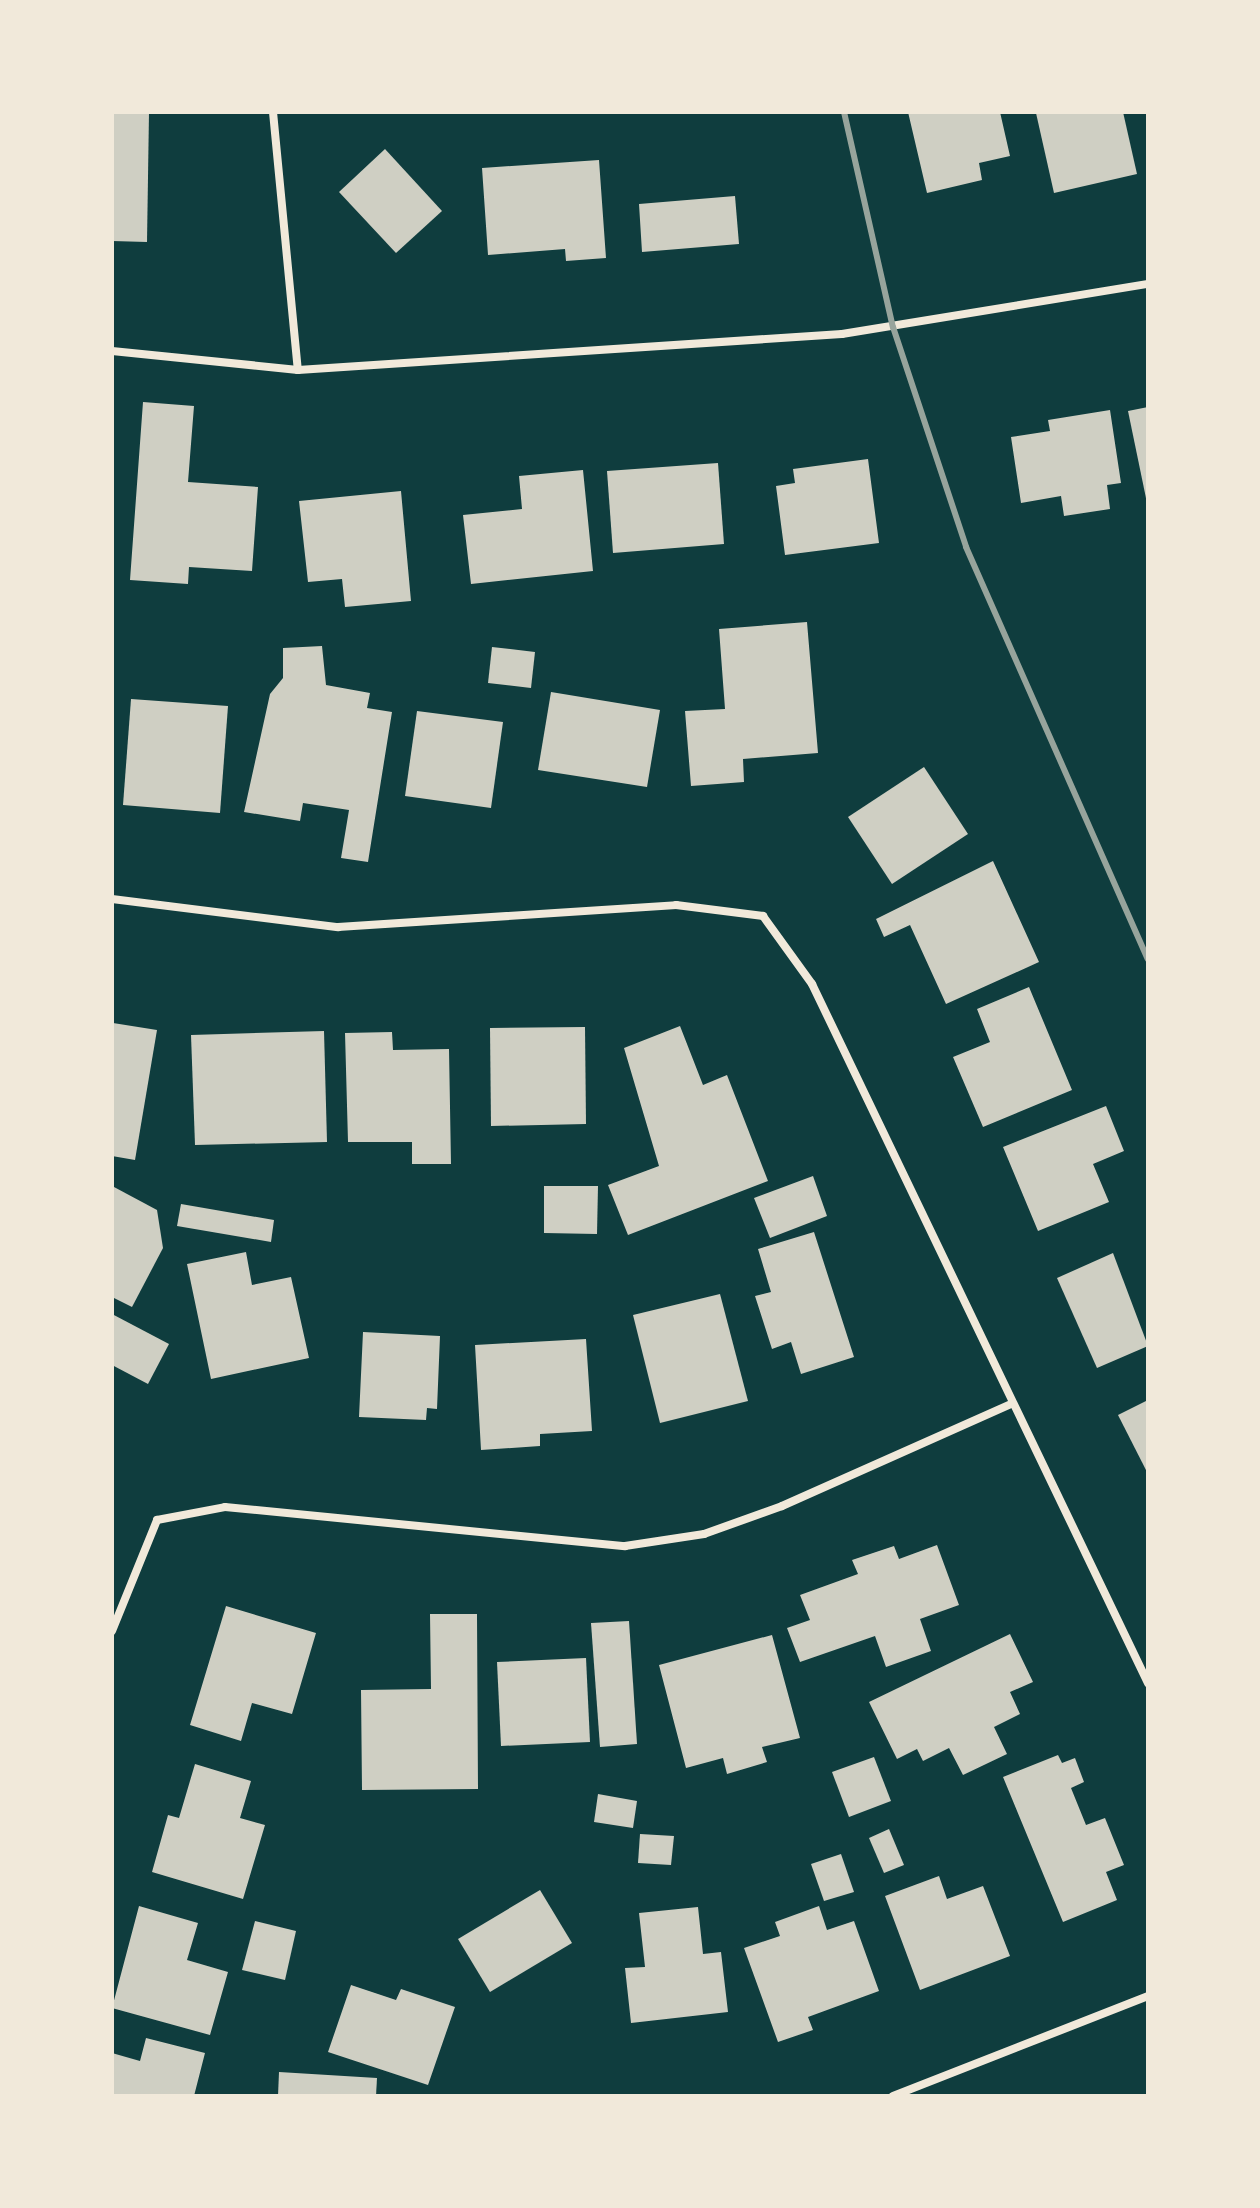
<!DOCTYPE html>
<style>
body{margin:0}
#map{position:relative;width:1260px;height:2208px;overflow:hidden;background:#0f3d3e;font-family:"Varela Round",sans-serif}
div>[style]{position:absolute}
.building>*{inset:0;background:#cfcfc3}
.minor>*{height:8px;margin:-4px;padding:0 4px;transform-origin:4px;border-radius:4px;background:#f1e9da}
.rail>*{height:6px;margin:-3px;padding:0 3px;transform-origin:3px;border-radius:3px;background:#97a49c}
span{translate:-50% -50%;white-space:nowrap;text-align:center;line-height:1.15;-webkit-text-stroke:7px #f1e9da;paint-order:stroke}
.frame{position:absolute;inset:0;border:114px solid #f1e9da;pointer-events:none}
</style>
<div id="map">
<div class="building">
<div style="clip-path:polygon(112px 112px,149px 112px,147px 242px,112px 241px)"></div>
<div style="clip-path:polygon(908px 112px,1000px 112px,1010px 156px,979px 163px,982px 180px,927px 193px)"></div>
<div style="clip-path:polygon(1123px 112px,1137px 174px,1054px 193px,1036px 113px)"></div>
<div style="clip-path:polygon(385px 149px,442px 211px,396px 253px,339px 192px)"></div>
<div style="clip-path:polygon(599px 160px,606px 258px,566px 261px,565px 249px,488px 255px,482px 168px)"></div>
<div style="clip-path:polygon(735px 196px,739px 244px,642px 252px,639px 204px)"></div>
<div style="clip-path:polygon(143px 402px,194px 406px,188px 482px,258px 487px,252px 571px,189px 567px,188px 584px,130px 580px)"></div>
<div style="clip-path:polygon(1148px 407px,1148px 503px,1147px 503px,1128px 411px)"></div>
<div style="clip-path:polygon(1110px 410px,1121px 483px,1107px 485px,1110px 509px,1064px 516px,1061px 496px,1021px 503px,1011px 437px,1050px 431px,1048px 420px)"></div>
<div style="clip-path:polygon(868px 459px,879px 543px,785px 555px,776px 486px,795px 483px,793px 469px)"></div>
<div style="clip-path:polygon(718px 463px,724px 544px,613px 553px,607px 471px)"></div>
<div style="clip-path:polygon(583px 470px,593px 571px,471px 584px,463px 515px,522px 509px,519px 476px)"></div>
<div style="clip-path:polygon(401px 491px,411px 601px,345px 607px,342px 579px,308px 582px,299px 501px)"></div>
<div style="clip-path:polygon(807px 622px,818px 753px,743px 759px,744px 782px,691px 786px,685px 711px,725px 709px,719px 629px)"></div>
<div style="clip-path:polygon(322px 646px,326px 685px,370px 693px,367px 708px,392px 712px,368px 862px,341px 858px,349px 810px,303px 803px,300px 821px,244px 812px,270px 694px,283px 678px,283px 648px)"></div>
<div style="clip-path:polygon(492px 647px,535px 652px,531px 688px,488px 683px)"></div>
<div style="clip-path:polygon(551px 692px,660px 710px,647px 787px,538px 770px)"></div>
<div style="clip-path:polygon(131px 699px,228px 706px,220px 813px,123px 805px)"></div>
<div style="clip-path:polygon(417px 711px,503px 722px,491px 808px,405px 796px)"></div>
<div style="clip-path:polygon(924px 767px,968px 834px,892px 884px,848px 817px)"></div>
<div style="clip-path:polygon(993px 861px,1039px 962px,946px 1004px,910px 925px,884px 937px,876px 919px)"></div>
<div style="clip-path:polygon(1029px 987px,1072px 1090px,983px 1127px,953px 1057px,990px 1042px,977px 1009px)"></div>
<div style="clip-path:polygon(113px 1023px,157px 1030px,135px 1160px,112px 1156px)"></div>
<div style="clip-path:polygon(680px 1026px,703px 1085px,727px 1075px,768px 1181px,628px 1235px,608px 1185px,659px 1166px,624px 1048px)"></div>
<div style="clip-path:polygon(585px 1027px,586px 1124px,491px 1126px,490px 1028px)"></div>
<div style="clip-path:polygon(324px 1031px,327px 1142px,195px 1145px,191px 1035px)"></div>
<div style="clip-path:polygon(392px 1032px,393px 1050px,449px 1049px,451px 1164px,412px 1164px,412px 1142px,348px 1142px,345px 1033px)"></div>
<div style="clip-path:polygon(1106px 1106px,1124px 1151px,1093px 1164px,1109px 1202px,1038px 1231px,1003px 1147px)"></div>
<div style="clip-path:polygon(813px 1176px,827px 1216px,770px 1238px,754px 1198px)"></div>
<div style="clip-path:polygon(544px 1186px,598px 1186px,597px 1234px,544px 1233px)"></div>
<div style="clip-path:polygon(114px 1187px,157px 1210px,163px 1248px,132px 1307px,112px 1297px)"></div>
<div style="clip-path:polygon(181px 1204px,274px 1220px,271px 1242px,177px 1226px)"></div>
<div style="clip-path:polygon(814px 1232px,854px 1357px,801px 1374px,791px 1342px,772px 1349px,755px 1296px,771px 1292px,758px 1249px)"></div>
<div style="clip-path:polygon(246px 1252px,252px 1285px,291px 1277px,309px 1358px,211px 1379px,187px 1264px)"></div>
<div style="clip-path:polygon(1113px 1253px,1148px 1346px,1097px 1368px,1057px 1278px)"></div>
<div style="clip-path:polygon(720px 1294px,748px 1401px,660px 1423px,633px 1315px)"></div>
<div style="clip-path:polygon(112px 1314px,169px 1344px,148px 1384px,112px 1365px)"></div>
<div style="clip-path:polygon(363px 1332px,440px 1336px,437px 1409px,427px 1408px,426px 1420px,359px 1417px)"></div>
<div style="clip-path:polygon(586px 1339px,592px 1431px,540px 1434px,540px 1446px,481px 1450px,475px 1345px)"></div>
<div style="clip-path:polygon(1148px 1400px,1148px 1474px,1118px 1415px)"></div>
<div style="clip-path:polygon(937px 1545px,959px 1605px,920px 1619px,931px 1651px,886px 1667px,875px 1636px,800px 1662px,787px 1628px,810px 1620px,800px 1595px,858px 1574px,852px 1560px,894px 1546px,899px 1559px)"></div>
<div style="clip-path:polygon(226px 1606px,316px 1633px,292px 1714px,252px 1703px,241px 1741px,190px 1725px)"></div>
<div style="clip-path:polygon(430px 1614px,477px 1614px,478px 1789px,362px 1790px,361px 1690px,431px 1689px)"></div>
<div style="clip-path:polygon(629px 1621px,637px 1744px,600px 1747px,591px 1623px)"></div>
<div style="clip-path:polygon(1010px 1634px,1033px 1682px,1010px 1692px,1020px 1714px,994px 1727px,1007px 1754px,963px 1775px,949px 1748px,923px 1761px,917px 1749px,897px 1759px,869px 1702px)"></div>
<div style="clip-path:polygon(772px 1635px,800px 1738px,762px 1747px,767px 1762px,727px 1774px,723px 1758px,686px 1768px,659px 1665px)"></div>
<div style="clip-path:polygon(586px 1658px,590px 1742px,501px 1746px,497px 1662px)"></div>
<div style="clip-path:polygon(1058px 1755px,1062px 1763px,1075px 1758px,1084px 1782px,1071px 1788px,1086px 1825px,1105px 1818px,1124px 1865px,1106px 1872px,1117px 1900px,1063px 1922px,1003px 1777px)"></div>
<div style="clip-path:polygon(874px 1757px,891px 1801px,849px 1817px,832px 1772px)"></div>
<div style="clip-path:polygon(195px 1764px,251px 1781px,240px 1818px,265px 1825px,243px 1899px,152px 1872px,168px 1815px,179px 1818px)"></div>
<div style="clip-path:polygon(598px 1794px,637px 1801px,633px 1828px,594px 1822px)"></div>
<div style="clip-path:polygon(889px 1829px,904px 1865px,884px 1873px,869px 1838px)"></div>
<div style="clip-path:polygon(640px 1834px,674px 1836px,671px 1865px,638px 1863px)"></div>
<div style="clip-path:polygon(841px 1854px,854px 1892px,824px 1901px,811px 1864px)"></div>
<div style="clip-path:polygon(939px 1876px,947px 1899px,983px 1886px,1010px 1956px,920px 1990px,885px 1896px)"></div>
<div style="clip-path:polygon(540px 1890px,572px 1943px,490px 1992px,458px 1939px)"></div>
<div style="clip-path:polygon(139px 1906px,198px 1923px,187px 1960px,228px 1972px,210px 2035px,112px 2008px)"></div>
<div style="clip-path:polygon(819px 1906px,827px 1930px,854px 1921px,879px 1991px,808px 2017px,813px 2030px,778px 2042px,744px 1948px,780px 1936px,775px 1922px)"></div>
<div style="clip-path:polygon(698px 1907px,703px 1954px,721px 1952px,728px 2012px,631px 2023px,625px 1968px,645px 1967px,639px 1913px)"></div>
<div style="clip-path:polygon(255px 1921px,296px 1931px,285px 1980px,242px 1970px)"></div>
<div style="clip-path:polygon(351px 1985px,396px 2000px,401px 1989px,455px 2007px,428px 2085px,328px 2052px)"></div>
<div style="clip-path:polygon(146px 2038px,205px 2053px,194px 2096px,112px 2096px,112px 2053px,140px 2061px)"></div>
<div style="clip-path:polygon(279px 2072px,377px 2078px,376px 2096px,278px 2096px)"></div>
</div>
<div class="minor">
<div style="left:273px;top:112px;width:259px;rotate:84.5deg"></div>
<div style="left:112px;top:351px;width:187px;rotate:5.8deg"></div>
<div style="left:298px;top:370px;width:545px;rotate:-3.79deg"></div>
<div style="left:842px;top:334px;width:310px;rotate:-9.3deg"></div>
<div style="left:112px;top:899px;width:228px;rotate:7.1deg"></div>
<div style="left:338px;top:927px;width:339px;rotate:-3.7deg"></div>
<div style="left:676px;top:905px;width:88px;rotate:7.2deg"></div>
<div style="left:763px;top:916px;width:84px;rotate:54.2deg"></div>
<div style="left:812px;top:984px;width:776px;rotate:64.33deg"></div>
<div style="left:112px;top:1631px;width:120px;rotate:-67.9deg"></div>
<div style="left:157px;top:1520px;width:69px;rotate:-10.8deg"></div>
<div style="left:225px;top:1507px;width:402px;rotate:5.6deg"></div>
<div style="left:625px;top:1546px;width:80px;rotate:-8.6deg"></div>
<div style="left:704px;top:1534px;width:83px;rotate:-19.7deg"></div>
<div style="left:782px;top:1506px;width:251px;rotate:-24deg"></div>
<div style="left:893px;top:2096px;width:274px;rotate:-21.4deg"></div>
</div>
<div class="rail">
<div style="left:844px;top:112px;width:221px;rotate:77.2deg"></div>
<div style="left:893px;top:327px;width:232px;rotate:71.6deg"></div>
<div style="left:966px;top:547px;width:450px;rotate:66.2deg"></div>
</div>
<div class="frame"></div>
</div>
